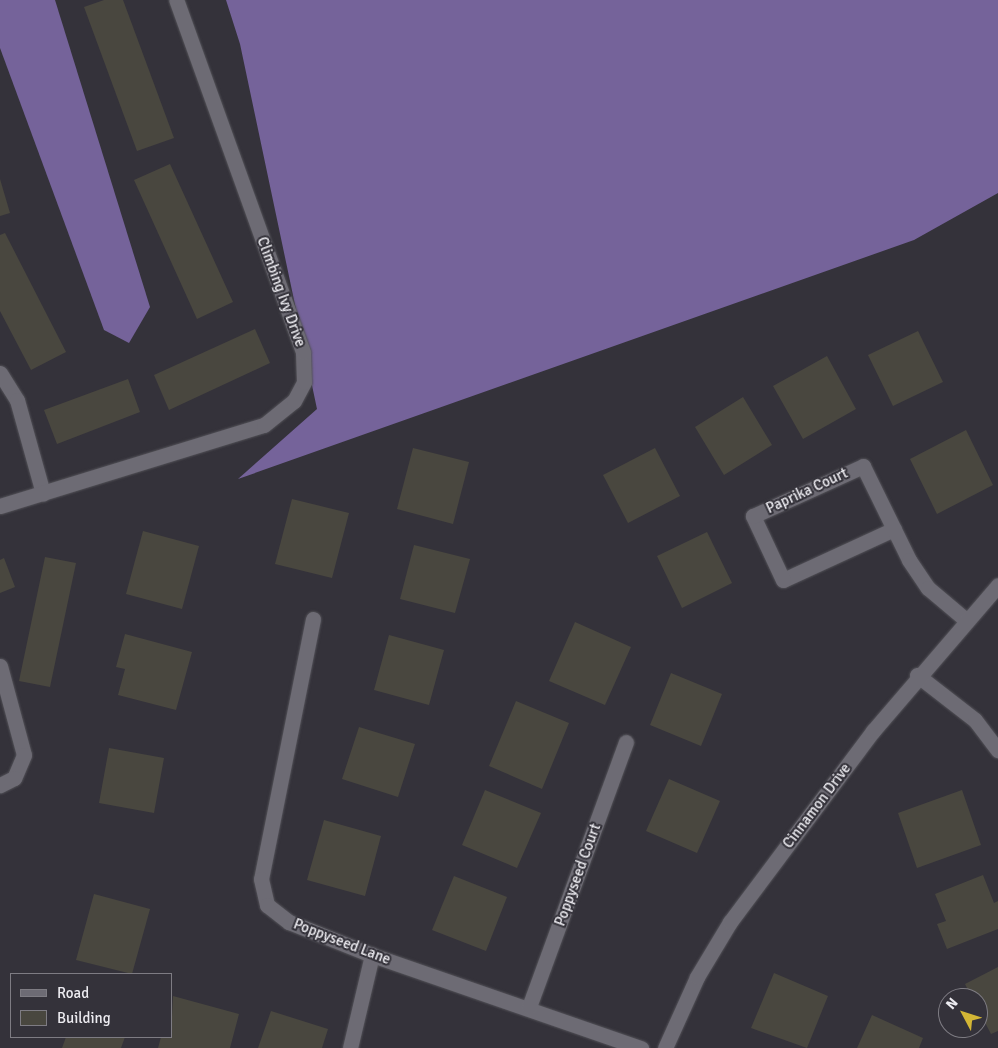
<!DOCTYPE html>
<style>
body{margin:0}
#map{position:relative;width:998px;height:1048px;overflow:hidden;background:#34323a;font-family:Signika,sans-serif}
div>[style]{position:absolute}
.forest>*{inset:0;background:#75639a}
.building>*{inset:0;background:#49473f}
.roads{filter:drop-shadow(0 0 1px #525157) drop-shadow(0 0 1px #525157)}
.minor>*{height:15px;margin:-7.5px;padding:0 7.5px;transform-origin:7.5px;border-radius:7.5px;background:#6d6b74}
span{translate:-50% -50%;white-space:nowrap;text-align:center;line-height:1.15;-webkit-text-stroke:4px #34323a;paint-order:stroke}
.street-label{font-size:15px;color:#edecf1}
.legend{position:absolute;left:10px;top:973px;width:162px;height:65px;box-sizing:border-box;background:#34323a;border:1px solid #7e7c83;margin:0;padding:6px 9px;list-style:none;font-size:15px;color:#edecf1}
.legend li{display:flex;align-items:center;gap:10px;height:25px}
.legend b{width:25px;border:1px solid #7e7c83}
.north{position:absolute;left:938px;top:988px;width:50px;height:50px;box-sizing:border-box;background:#34323a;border:1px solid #7e7c83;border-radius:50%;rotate:310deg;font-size:14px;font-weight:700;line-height:20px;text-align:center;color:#edecf1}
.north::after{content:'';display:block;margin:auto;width:18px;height:22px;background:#d3b635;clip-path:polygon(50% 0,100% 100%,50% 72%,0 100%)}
</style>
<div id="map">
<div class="forest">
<div style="clip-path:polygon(0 0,55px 0,150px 307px,129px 343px,104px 330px,0 48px)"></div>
<div style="clip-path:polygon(226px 0,998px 0,998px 193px,914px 240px,238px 479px,317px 409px,240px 44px)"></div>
</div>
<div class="building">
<div style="clip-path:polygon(104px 0,123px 0,174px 138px,137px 151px,84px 7px)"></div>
<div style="clip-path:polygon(170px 164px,233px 302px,197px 319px,134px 180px)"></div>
<div style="clip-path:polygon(0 179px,10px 213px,0 216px)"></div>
<div style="clip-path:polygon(5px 233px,66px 352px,31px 370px,0 311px,0 235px)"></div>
<div style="clip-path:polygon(255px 329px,270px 363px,169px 410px,154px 375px)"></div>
<div style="clip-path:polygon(918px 331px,943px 382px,893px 406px,868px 355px)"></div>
<div style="clip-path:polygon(827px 356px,856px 409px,803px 439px,773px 386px)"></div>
<div style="clip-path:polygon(128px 379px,140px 412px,57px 444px,44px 410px)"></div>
<div style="clip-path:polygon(743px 397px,772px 445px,724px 475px,695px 427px)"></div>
<div style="clip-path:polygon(966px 430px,993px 485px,937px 514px,910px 459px)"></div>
<div style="clip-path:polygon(413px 448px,469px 462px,453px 524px,397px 509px)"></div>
<div style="clip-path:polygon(655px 448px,680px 496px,628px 523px,603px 475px)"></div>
<div style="clip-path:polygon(292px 499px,349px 513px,332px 578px,275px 564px)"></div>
<div style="clip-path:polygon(143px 531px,199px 546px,182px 609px,126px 594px)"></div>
<div style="clip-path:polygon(707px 532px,732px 583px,682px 608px,657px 556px)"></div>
<div style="clip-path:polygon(414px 545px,470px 559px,455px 613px,400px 599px)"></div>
<div style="clip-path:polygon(45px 557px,76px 563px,50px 687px,19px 681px)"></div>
<div style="clip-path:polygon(4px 558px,15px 587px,0 593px,0 560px)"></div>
<div style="clip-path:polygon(575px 622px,631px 647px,605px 705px,549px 681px)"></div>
<div style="clip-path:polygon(125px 634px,192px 652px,176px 710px,118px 695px,125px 669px,116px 667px)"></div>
<div style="clip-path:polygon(389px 635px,444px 650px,429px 705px,374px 690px)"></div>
<div style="clip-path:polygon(671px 673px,722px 694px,701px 746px,650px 725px)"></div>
<div style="clip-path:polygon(516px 701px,569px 723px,542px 789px,489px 766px)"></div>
<div style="clip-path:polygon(359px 727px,415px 744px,398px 797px,342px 779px)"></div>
<div style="clip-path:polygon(109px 748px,164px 758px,154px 813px,99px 803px)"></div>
<div style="clip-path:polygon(669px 779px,720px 801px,697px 853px,646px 831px)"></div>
<div style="clip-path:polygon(485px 790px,541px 813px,517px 868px,462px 845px)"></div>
<div style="clip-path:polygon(962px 790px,981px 845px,917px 868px,898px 813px)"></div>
<div style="clip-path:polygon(324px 820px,381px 836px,365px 896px,307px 880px)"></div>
<div style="clip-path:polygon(983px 875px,994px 903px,998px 901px,998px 929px,947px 949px,937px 924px,946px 921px,935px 894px)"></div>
<div style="clip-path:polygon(454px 876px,507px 897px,486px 951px,432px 930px)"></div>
<div style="clip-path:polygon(94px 894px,150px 909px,132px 974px,76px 960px)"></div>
<div style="clip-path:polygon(998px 967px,998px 1031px,991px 1034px,978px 1009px,978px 998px,972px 998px,965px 984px)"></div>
<div style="clip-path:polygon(774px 973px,828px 996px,807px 1048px,751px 1028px)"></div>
<div style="clip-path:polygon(173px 996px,239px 1014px,230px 1048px,158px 1048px,161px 1037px,171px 1037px)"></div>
<div style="clip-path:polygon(271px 1011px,328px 1029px,322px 1048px,258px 1048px)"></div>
<div style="clip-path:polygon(872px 1015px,923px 1038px,919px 1048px,857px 1048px)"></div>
<div style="clip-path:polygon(66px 1037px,125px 1037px,121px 1048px,62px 1048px)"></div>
</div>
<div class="roads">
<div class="minor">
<div style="left:0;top:373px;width:32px;rotate:58deg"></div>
<div style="left:17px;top:400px;width:97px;rotate:74.4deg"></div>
<div style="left:0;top:506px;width:276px;rotate:-17.1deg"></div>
<div style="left:264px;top:425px;width:38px;rotate:-39deg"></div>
<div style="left:294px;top:401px;width:21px;rotate:-62deg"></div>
<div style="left:304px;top:382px;width:30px;rotate:-92deg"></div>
<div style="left:303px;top:352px;width:374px;rotate:-109.8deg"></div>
<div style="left:894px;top:529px;width:122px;rotate:155.3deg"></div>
<div style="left:783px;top:580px;width:71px;rotate:-115.1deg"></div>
<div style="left:753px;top:516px;width:121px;rotate:-24.4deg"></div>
<div style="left:863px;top:466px;width:105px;rotate:63.9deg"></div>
<div style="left:909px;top:560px;width:34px;rotate:56deg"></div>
<div style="left:928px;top:588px;width:50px;rotate:40.1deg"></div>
<div style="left:313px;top:619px;width:265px;rotate:101.3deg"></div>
<div style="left:261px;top:879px;width:27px;rotate:77deg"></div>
<div style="left:267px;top:905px;width:28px;rotate:38deg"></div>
<div style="left:289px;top:922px;width:89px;rotate:21.7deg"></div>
<div style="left:372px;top:955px;width:285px;rotate:19.1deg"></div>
<div style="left:0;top:666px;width:92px;rotate:74.9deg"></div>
<div style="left:24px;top:755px;width:25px;rotate:113deg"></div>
<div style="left:14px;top:778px;width:16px;rotate:153deg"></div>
<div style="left:917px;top:675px;width:73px;rotate:37.8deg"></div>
<div style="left:975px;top:720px;width:38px;rotate:53deg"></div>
<div style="left:529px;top:1007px;width:282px;rotate:-69.9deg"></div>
<div style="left:350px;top:1048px;width:96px;rotate:-76.7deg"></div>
<div style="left:665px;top:1048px;width:78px;rotate:-65.7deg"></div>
<div style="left:697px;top:977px;width:64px;rotate:-59deg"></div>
<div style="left:730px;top:922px;width:239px;rotate:-53.2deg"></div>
<div style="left:873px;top:731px;width:192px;rotate:-49.4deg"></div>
</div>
</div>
<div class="street-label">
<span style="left:281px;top:292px;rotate:70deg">Climbing Ivy Drive</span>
<span style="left:807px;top:491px;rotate:-25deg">Paprika Court</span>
<span style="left:817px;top:806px;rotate:-53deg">Cinnamon Drive</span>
<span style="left:578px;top:875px;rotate:-70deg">Poppyseed Court</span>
<span style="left:342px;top:942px;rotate:21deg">Poppyseed Lane</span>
</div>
<ul class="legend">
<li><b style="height:6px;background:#6d6b74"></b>Road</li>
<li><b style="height:14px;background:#49473f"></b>Building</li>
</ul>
<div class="north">N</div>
</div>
